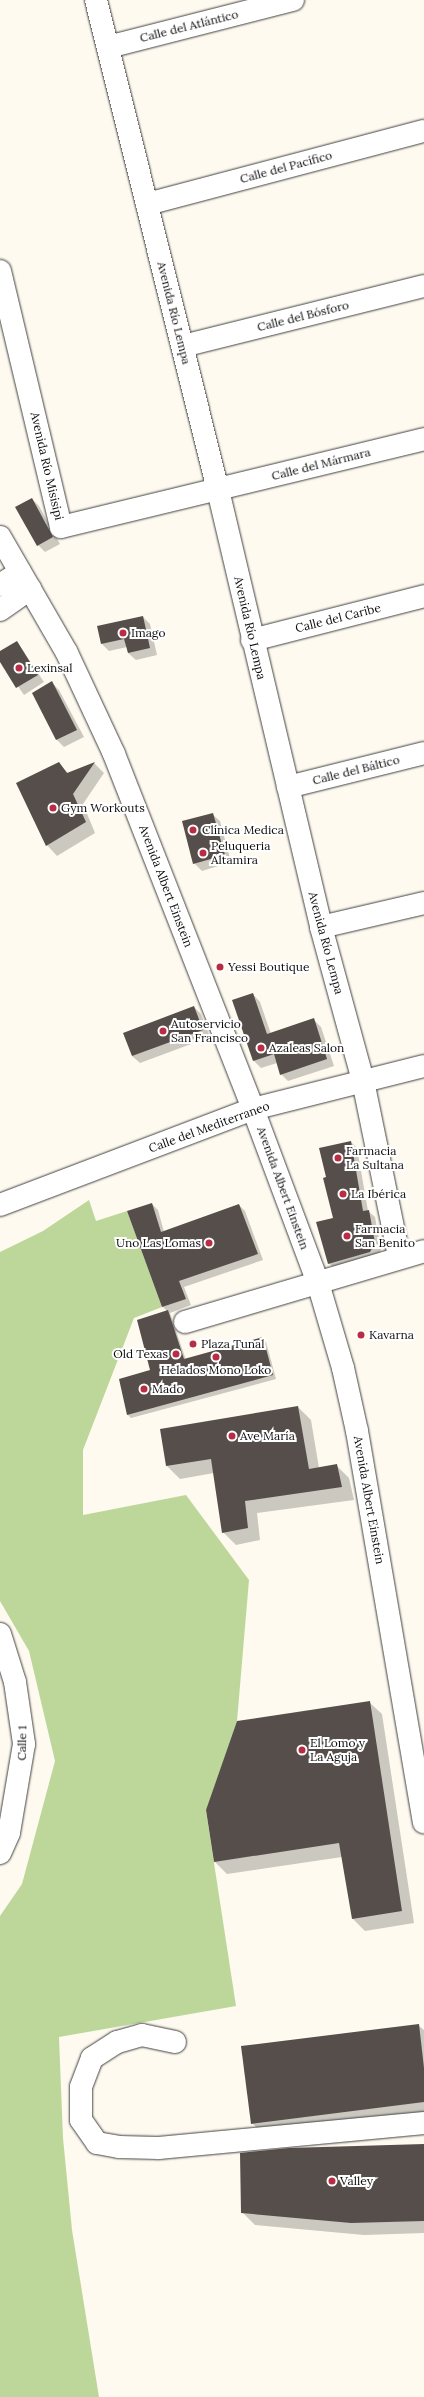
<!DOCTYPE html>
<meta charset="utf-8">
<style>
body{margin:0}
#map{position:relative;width:424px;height:2397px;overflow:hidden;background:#fefaef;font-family:Lora,serif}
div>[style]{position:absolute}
.forest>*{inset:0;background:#bdd79a}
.shadow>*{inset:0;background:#0003}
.building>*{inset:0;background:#564e4b}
.roads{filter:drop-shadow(0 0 1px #414141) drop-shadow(0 0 1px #414141)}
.minor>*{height:22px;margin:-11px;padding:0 11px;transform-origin:11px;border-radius:11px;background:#fff}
.dots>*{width:11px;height:11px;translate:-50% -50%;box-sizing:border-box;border:2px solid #fff;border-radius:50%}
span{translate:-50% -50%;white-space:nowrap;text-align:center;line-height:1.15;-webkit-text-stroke:4px #fff;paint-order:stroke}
.street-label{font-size:12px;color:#0e0e0e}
.poi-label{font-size:12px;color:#0e0e0e}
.left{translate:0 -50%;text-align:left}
.right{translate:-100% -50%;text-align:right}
</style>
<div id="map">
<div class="forest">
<div style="clip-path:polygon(89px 1200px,96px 1221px,127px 1211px,162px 1307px,134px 1318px,83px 1450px,83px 1515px,186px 1495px,249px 1580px,237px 1721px,206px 1811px,236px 2006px,59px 2037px,63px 2138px,72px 2230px,99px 2397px,0 2397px,0 1916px,22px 1884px,55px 1761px,29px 1651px,0 1601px,0 1252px,43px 1231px)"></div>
</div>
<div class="shadow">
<div style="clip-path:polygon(32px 499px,39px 506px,60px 544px,45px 552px,38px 545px)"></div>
<div style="clip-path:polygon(143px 617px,150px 624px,157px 655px,136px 660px,128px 653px,127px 647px,109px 651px,102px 644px,98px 627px)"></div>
<div style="clip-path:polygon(17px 642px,44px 682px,24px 695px,0 660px,0 653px)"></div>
<div style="clip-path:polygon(52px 683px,59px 690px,84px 737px,64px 747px,57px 740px,33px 693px)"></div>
<div style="clip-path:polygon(94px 763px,104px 773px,83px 804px,95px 833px,57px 856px,47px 845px,59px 764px,69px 774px)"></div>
<div style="clip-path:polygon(212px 814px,220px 821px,231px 862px,202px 871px,194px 863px)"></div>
<div style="clip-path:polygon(253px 994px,260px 1002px,271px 1034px,314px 1020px,321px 1027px,334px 1066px,288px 1081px,281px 1074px,277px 1063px,261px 1068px,254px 1061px,234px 1001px)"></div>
<div style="clip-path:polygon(194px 1007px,201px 1014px,210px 1037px,140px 1063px,132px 1056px)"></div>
<div style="clip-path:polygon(351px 1142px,357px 1148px,368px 1211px,375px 1217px,381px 1250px,376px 1258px,335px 1270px,329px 1263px,334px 1219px,327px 1178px)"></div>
<div style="clip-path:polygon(152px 1204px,158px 1210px,164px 1232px,239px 1205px,245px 1211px,263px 1260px,184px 1287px,191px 1305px,170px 1313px,186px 1360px,262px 1338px,266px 1342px,276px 1379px,131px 1418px,128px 1415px,151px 1371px,167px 1311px,163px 1307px,129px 1212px)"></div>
<div style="clip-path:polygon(298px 1407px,311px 1420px,319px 1468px,336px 1465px,349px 1478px,354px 1500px,257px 1513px,260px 1540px,236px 1545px,223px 1532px,214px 1473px,180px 1479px,167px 1466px,161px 1430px)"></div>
<div style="clip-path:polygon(369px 1702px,382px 1714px,414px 1923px,365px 1931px,353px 1919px,342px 1857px,227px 1874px,215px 1862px)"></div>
<div style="clip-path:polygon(418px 2025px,424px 2030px,424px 2115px,264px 2135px,252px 2123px)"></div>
<div style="clip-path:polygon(424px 2145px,424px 2233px,364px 2235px,255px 2225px,242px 2212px)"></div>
</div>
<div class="building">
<div style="clip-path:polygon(32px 498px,53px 537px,37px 546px,15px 507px)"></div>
<div style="clip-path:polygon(143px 616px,150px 648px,128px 653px,124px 639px,101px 644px,97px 626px)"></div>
<div style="clip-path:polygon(17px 641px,38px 675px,16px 688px,0 662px,0 651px)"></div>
<div style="clip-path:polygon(52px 681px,77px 730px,56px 740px,32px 693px)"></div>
<div style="clip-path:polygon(59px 762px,67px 773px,95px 762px,73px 794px,86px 822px,46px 846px,16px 783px)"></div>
<div style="clip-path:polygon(213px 813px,225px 855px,193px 864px,182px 821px)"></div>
<div style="clip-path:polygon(253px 993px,267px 1034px,314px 1018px,327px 1059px,280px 1075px,274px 1054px,253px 1061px,232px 1000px)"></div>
<div style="clip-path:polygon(194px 1006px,203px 1030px,132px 1056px,123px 1033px)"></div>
<div style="clip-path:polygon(351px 1141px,363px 1211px,369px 1210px,375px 1243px,370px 1252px,328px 1264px,316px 1222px,333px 1218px,323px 1178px,326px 1177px,319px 1148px)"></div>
<div style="clip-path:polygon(152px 1203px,161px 1232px,239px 1204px,258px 1254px,179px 1281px,186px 1299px,162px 1307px,127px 1211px)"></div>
<div style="clip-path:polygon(168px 1310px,184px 1359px,263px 1337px,273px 1375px,127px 1415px,119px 1379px,150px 1370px,137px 1320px)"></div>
<div style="clip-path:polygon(298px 1406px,309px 1469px,337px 1464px,342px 1487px,245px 1501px,248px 1528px,222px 1533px,211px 1459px,166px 1466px,160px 1429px)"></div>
<div style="clip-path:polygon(370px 1701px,402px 1911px,352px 1919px,339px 1843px,214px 1862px,206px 1810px,237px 1721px)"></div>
<div style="clip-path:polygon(419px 2024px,424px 2068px,424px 2102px,251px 2124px,241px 2046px)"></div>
<div style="clip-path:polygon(424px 2144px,424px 2221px,351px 2223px,241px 2213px,240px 2153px,289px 2148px)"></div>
</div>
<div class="roads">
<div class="minor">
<div style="left:96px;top:0;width:505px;rotate:76.02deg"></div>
<div style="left:218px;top:490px;width:449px;rotate:76.7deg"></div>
<div style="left:321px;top:927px;width:160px;rotate:74.7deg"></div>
<div style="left:363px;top:1081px;width:180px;rotate:78.4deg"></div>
<div style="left:108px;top:47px;width:191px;rotate:-14.3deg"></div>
<div style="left:147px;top:204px;width:286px;rotate:-14.8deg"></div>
<div style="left:0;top:271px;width:263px;rotate:76.6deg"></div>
<div style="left:61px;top:527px;width:374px;rotate:-13.6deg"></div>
<div style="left:183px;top:346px;width:248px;rotate:-14deg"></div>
<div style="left:0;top:537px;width:134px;rotate:60deg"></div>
<div style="left:67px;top:653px;width:111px;rotate:65deg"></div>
<div style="left:114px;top:754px;width:381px;rotate:68.6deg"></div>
<div style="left:253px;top:1109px;width:186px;rotate:69.5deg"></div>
<div style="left:318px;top:1283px;width:89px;rotate:73.6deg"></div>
<div style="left:343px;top:1368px;width:65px;rotate:77.5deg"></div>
<div style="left:357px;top:1431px;width:397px;rotate:80.3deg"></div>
<div style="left:0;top:585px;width:24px;rotate:-33deg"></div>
<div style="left:0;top:610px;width:37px;rotate:-35deg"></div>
<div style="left:252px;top:640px;width:178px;rotate:-14.3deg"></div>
<div style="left:288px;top:787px;width:140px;rotate:-14deg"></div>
<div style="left:321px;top:927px;width:106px;rotate:-13.1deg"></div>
<div style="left:0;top:1205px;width:271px;rotate:-20.8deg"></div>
<div style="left:253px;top:1109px;width:176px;rotate:-14.1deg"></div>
<div style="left:185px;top:1322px;width:249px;rotate:-16.5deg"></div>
<div style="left:0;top:1634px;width:50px;rotate:72.6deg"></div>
<div style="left:15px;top:1682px;width:63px;rotate:81.7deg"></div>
<div style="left:24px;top:1744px;width:90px;rotate:99.6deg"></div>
<div style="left:9px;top:1833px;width:22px;rotate:114deg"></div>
<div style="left:175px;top:2042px;width:34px;rotate:-168deg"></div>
<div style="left:142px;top:2035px;width:26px;rotate:164deg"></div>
<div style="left:117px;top:2042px;width:30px;rotate:147deg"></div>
<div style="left:92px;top:2058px;width:31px;rotate:111deg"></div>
<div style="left:81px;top:2087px;width:33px;rotate:90deg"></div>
<div style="left:81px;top:2120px;width:28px;rotate:55deg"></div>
<div style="left:97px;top:2143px;width:22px;rotate:10deg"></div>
<div style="left:119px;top:2147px;width:40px;rotate:1.4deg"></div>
<div style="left:159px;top:2148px;width:266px;rotate:-5.4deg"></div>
</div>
</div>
<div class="dots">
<div style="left:123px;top:633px;background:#b82c44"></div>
<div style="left:19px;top:668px;background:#b82c44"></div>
<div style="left:53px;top:808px;background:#b82c44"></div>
<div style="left:193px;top:830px;background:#b82c44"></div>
<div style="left:203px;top:853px;background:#b82c44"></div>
<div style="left:220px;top:967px;background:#b82c44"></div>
<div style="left:163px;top:1031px;background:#b82c44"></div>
<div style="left:261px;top:1048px;background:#b82c44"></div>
<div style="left:338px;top:1158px;background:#b82c44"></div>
<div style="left:343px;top:1194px;background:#b82c44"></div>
<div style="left:347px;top:1236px;background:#b82c44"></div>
<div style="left:209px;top:1243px;background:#b82c44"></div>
<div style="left:361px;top:1335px;background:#b82c44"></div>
<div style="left:193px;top:1344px;background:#b82c44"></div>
<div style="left:176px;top:1354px;background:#b82c44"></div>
<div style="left:216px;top:1357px;background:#b82c44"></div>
<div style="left:144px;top:1389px;background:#b82c44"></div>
<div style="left:232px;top:1436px;background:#b82c44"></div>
<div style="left:302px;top:1750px;background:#b82c44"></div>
<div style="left:332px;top:2181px;background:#b82c44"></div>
</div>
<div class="street-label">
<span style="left:189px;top:26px;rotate:-14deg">Calle del Atlántico</span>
<span style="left:286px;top:167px;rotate:-15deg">Calle del Pacífico</span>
<span style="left:174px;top:313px;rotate:76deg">Avenida Río Lempa</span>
<span style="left:303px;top:316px;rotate:-14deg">Calle del Bósforo</span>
<span style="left:321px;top:464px;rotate:-14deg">Calle del Mármara</span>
<span style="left:47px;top:466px;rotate:77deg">Avenida Río Misisipi</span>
<span style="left:338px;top:618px;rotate:-14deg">Calle del Caribe</span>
<span style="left:250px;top:628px;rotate:77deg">Avenida Río Lempa</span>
<span style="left:356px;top:770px;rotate:-14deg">Calle del Báltico</span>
<span style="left:166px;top:886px;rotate:69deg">Avenida Albert Einstein</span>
<span style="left:326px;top:943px;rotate:75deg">Avenida Río Lempa</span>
<span style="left:209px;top:1127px;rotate:-20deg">Calle del Mediterraneo</span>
<span style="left:283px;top:1188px;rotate:70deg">Avenida Albert Einstein</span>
<span style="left:369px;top:1500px;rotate:80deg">Avenida Albert Einstein</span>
<span style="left:22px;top:1743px;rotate:-89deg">Calle 1</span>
</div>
<div class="poi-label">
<span class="left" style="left:131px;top:633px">Imago</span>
<span class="left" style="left:27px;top:668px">Lexinsal</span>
<span class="left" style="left:61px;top:808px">Gym Workouts</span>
<span class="left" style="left:202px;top:830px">Clínica Medica</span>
<span class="left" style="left:211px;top:853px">Peluqueria<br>Altamira</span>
<span class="left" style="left:228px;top:967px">Yessi Boutique</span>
<span class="left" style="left:171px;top:1031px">Autoservicio<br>San Francisco</span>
<span class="left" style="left:269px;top:1048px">Azaleas Salon</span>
<span class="left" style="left:346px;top:1158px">Farmacia<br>La Sultana</span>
<span class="left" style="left:351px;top:1194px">La Ibérica</span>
<span class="left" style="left:355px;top:1236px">Farmacia<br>San Benito</span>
<span class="right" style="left:201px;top:1243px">Uno Las Lomas</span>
<span class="left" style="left:369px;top:1335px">Kavarna</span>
<span class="left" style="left:201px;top:1344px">Plaza Tunal</span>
<span class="right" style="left:168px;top:1354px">Old Texas</span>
<span style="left:216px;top:1370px">Helados Mono Loko</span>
<span class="left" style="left:152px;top:1389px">Mado</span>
<span class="left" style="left:240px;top:1436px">Ave María</span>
<span class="left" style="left:310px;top:1750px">El Lomo y<br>La Aguja</span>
<span class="left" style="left:340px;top:2181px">Valley</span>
</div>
</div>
